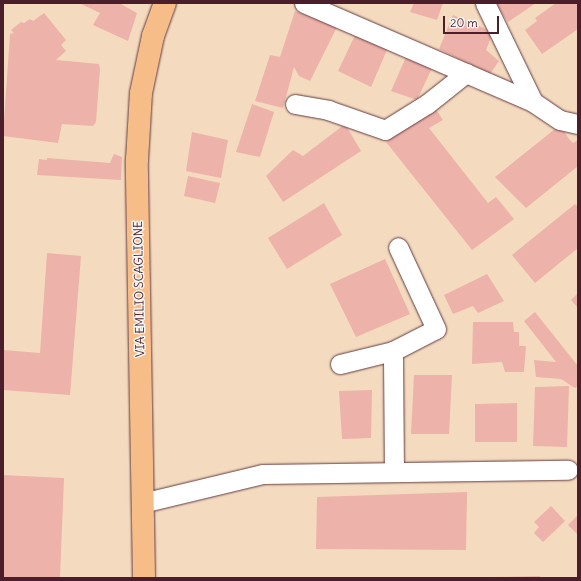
<!DOCTYPE html>
<style>
body{margin:0}
#map{position:relative;width:581px;height:581px;overflow:hidden;background:#f4dbbf;font-family:Delius,sans-serif}
div>[style]{position:absolute}
.building>*{inset:0;background:#edb2a9}
.roads{filter:drop-shadow(0 0 1px #643b41) drop-shadow(0 0 1px #643b41)}
.minor>*{height:19px;margin:-9.5px;padding:0 9.5px;transform-origin:9.5px;border-radius:9.5px;background:#fff}
.major>*{height:22px;margin:-11px;padding:0 11px;transform-origin:11px;border-radius:11px;background:#f7bd88}
span{translate:-50% -50%;white-space:nowrap;text-align:center;line-height:1.15;-webkit-text-stroke:3px #f6f6f2;paint-order:stroke}
.street-label{font-size:12px;color:#4a1f2b}
.frame{position:absolute;inset:0;border:4px solid #4a1f2b;pointer-events:none}
.scale{position:absolute;left:443px;top:16px;width:56px;height:18px;box-sizing:border-box;border:2px solid #4a1f2b;border-top:0;padding-left:5px;font-size:12px;line-height:14px;white-space:nowrap;color:#4a1f2b;-webkit-text-stroke:3px #f6f6f2;paint-order:stroke}
</style>
<div id="map">
<div class="building">
<div style="clip-path:polygon(79px 3px,119px 3px,137px 13px,128px 41px,93px 25px,100px 13px)"></div>
<div style="clip-path:polygon(414px 3px,443px 3px,437px 20px,410px 12px)"></div>
<div style="clip-path:polygon(495px 3px,536px 3px,508px 22px)"></div>
<div style="clip-path:polygon(556px 3px,578px 3px,578px 29px,542px 54px,525px 30px,537px 21px,535px 18px)"></div>
<div style="clip-path:polygon(295px 11px,337px 27px,310px 81px,299px 76px,294px 67px,283px 108px,255px 101px,270px 55px,280px 57px)"></div>
<div style="clip-path:polygon(44px 13px,66px 40px,61px 45px,66px 51px,56px 60px,99px 64px,100px 69px,96px 122px,93px 126px,62px 124px,58px 143px,3px 136px,10px 34px,14px 33px,11px 30px,21px 22px,24px 23px,30px 19px,33px 21px)"></div>
<div style="clip-path:polygon(453px 15px,493px 32px,486px 50px,499px 61px,490px 74px,439px 49px)"></div>
<div style="clip-path:polygon(357px 31px,389px 45px,371px 87px,338px 71px)"></div>
<div style="clip-path:polygon(406px 57px,432px 68px,417px 100px,391px 91px)"></div>
<div style="clip-path:polygon(252px 104px,274px 112px,260px 157px,236px 152px)"></div>
<div style="clip-path:polygon(435px 108px,443px 120px,429px 128px,488px 203px,496px 197px,514px 219px,472px 250px,386px 142px,406px 124px)"></div>
<div style="clip-path:polygon(345px 124px,361px 151px,283px 202px,266px 176px,293px 150px,303px 156px)"></div>
<div style="clip-path:polygon(560px 125px,569px 139px,573px 143px,578px 140px,578px 166px,526px 208px,495px 177px)"></div>
<div style="clip-path:polygon(192px 132px,228px 140px,221px 178px,186px 171px)"></div>
<div style="clip-path:polygon(114px 154px,122px 157px,121px 180px,37px 175px,39px 159px,47px 160px,47px 158px,110px 163px)"></div>
<div style="clip-path:polygon(188px 176px,220px 183px,215px 203px,184px 196px)"></div>
<div style="clip-path:polygon(324px 203px,342px 235px,287px 269px,268px 238px)"></div>
<div style="clip-path:polygon(575px 204px,578px 207px,578px 248px,535px 283px,512px 255px)"></div>
<div style="clip-path:polygon(47px 253px,81px 256px,70px 395px,3px 390px,3px 350px,40px 353px)"></div>
<div style="clip-path:polygon(385px 259px,410px 314px,356px 337px,330px 284px)"></div>
<div style="clip-path:polygon(487px 274px,504px 301px,478px 313px,473px 306px,453px 314px,444px 295px)"></div>
<div style="clip-path:polygon(578px 293px,578px 308px,571px 300px)"></div>
<div style="clip-path:polygon(535px 312px,578px 366px,578px 386px,575px 388px,561px 379px,536px 377px,534px 360px,556px 362px,524px 321px)"></div>
<div style="clip-path:polygon(473px 322px,513px 322px,514px 332px,519px 332px,519px 346px,526px 346px,524px 372px,505px 372px,502px 362px,472px 364px)"></div>
<div style="clip-path:polygon(414px 375px,452px 375px,449px 434px,411px 434px)"></div>
<div style="clip-path:polygon(569px 386px,567px 447px,533px 446px,535px 387px)"></div>
<div style="clip-path:polygon(372px 390px,371px 438px,342px 439px,339px 391px)"></div>
<div style="clip-path:polygon(517px 403px,517px 442px,475px 442px,475px 404px)"></div>
<div style="clip-path:polygon(3px 475px,64px 478px,60px 578px,3px 578px)"></div>
<div style="clip-path:polygon(467px 492px,466px 550px,316px 549px,317px 497px)"></div>
<div style="clip-path:polygon(551px 506px,565px 521px,543px 542px,534px 533px,539px 527px,534px 522px)"></div>
<div style="clip-path:polygon(578px 515px,578px 535px,568px 525px)"></div>
<div style="clip-path:polygon(540px 576px,540px 578px,493px 578px,493px 577px)"></div>
</div>
<div class="roads">
<div class="minor">
<div style="left:304px;top:3px;width:249px;rotate:23.4deg"></div>
<div style="left:533px;top:102px;width:32px;rotate:34deg"></div>
<div style="left:560px;top:120px;width:18px;rotate:13deg"></div>
<div style="left:485px;top:3px;width:110px;rotate:64.1deg"></div>
<div style="left:295px;top:104px;width:34px;rotate:10deg"></div>
<div style="left:328px;top:110px;width:60px;rotate:19.3deg"></div>
<div style="left:385px;top:130px;width:49px;rotate:-31.8deg"></div>
<div style="left:427px;top:104px;width:50px;rotate:-38.5deg"></div>
<div style="left:340px;top:364px;width:55px;rotate:-13.8deg"></div>
<div style="left:394px;top:472px;width:121px;rotate:-90.5deg"></div>
<div style="left:393px;top:351px;width:48px;rotate:-27.1deg"></div>
<div style="left:436px;top:329px;width:90px;rotate:-114.9deg"></div>
<div style="left:142px;top:503px;width:124px;rotate:-13.5deg"></div>
<div style="left:263px;top:474px;width:305px;rotate:-0.8deg"></div>
</div>
<div class="major">
<div style="left:144px;top:578px;width:418px;rotate:-91deg"></div>
<div style="left:137px;top:160px;width:67px;rotate:-86.6deg"></div>
<div style="left:141px;top:93px;width:58px;rotate:-78.1deg"></div>
<div style="left:153px;top:36px;width:35px;rotate:-70deg"></div>
</div>
</div>
<div class="street-label">
<span style="left:139px;top:289px;rotate:-91deg">VIA EMILIO SCAGLIONE</span>
</div>
<div class="frame"></div>
<div class="scale">20 m</div>
</div>
